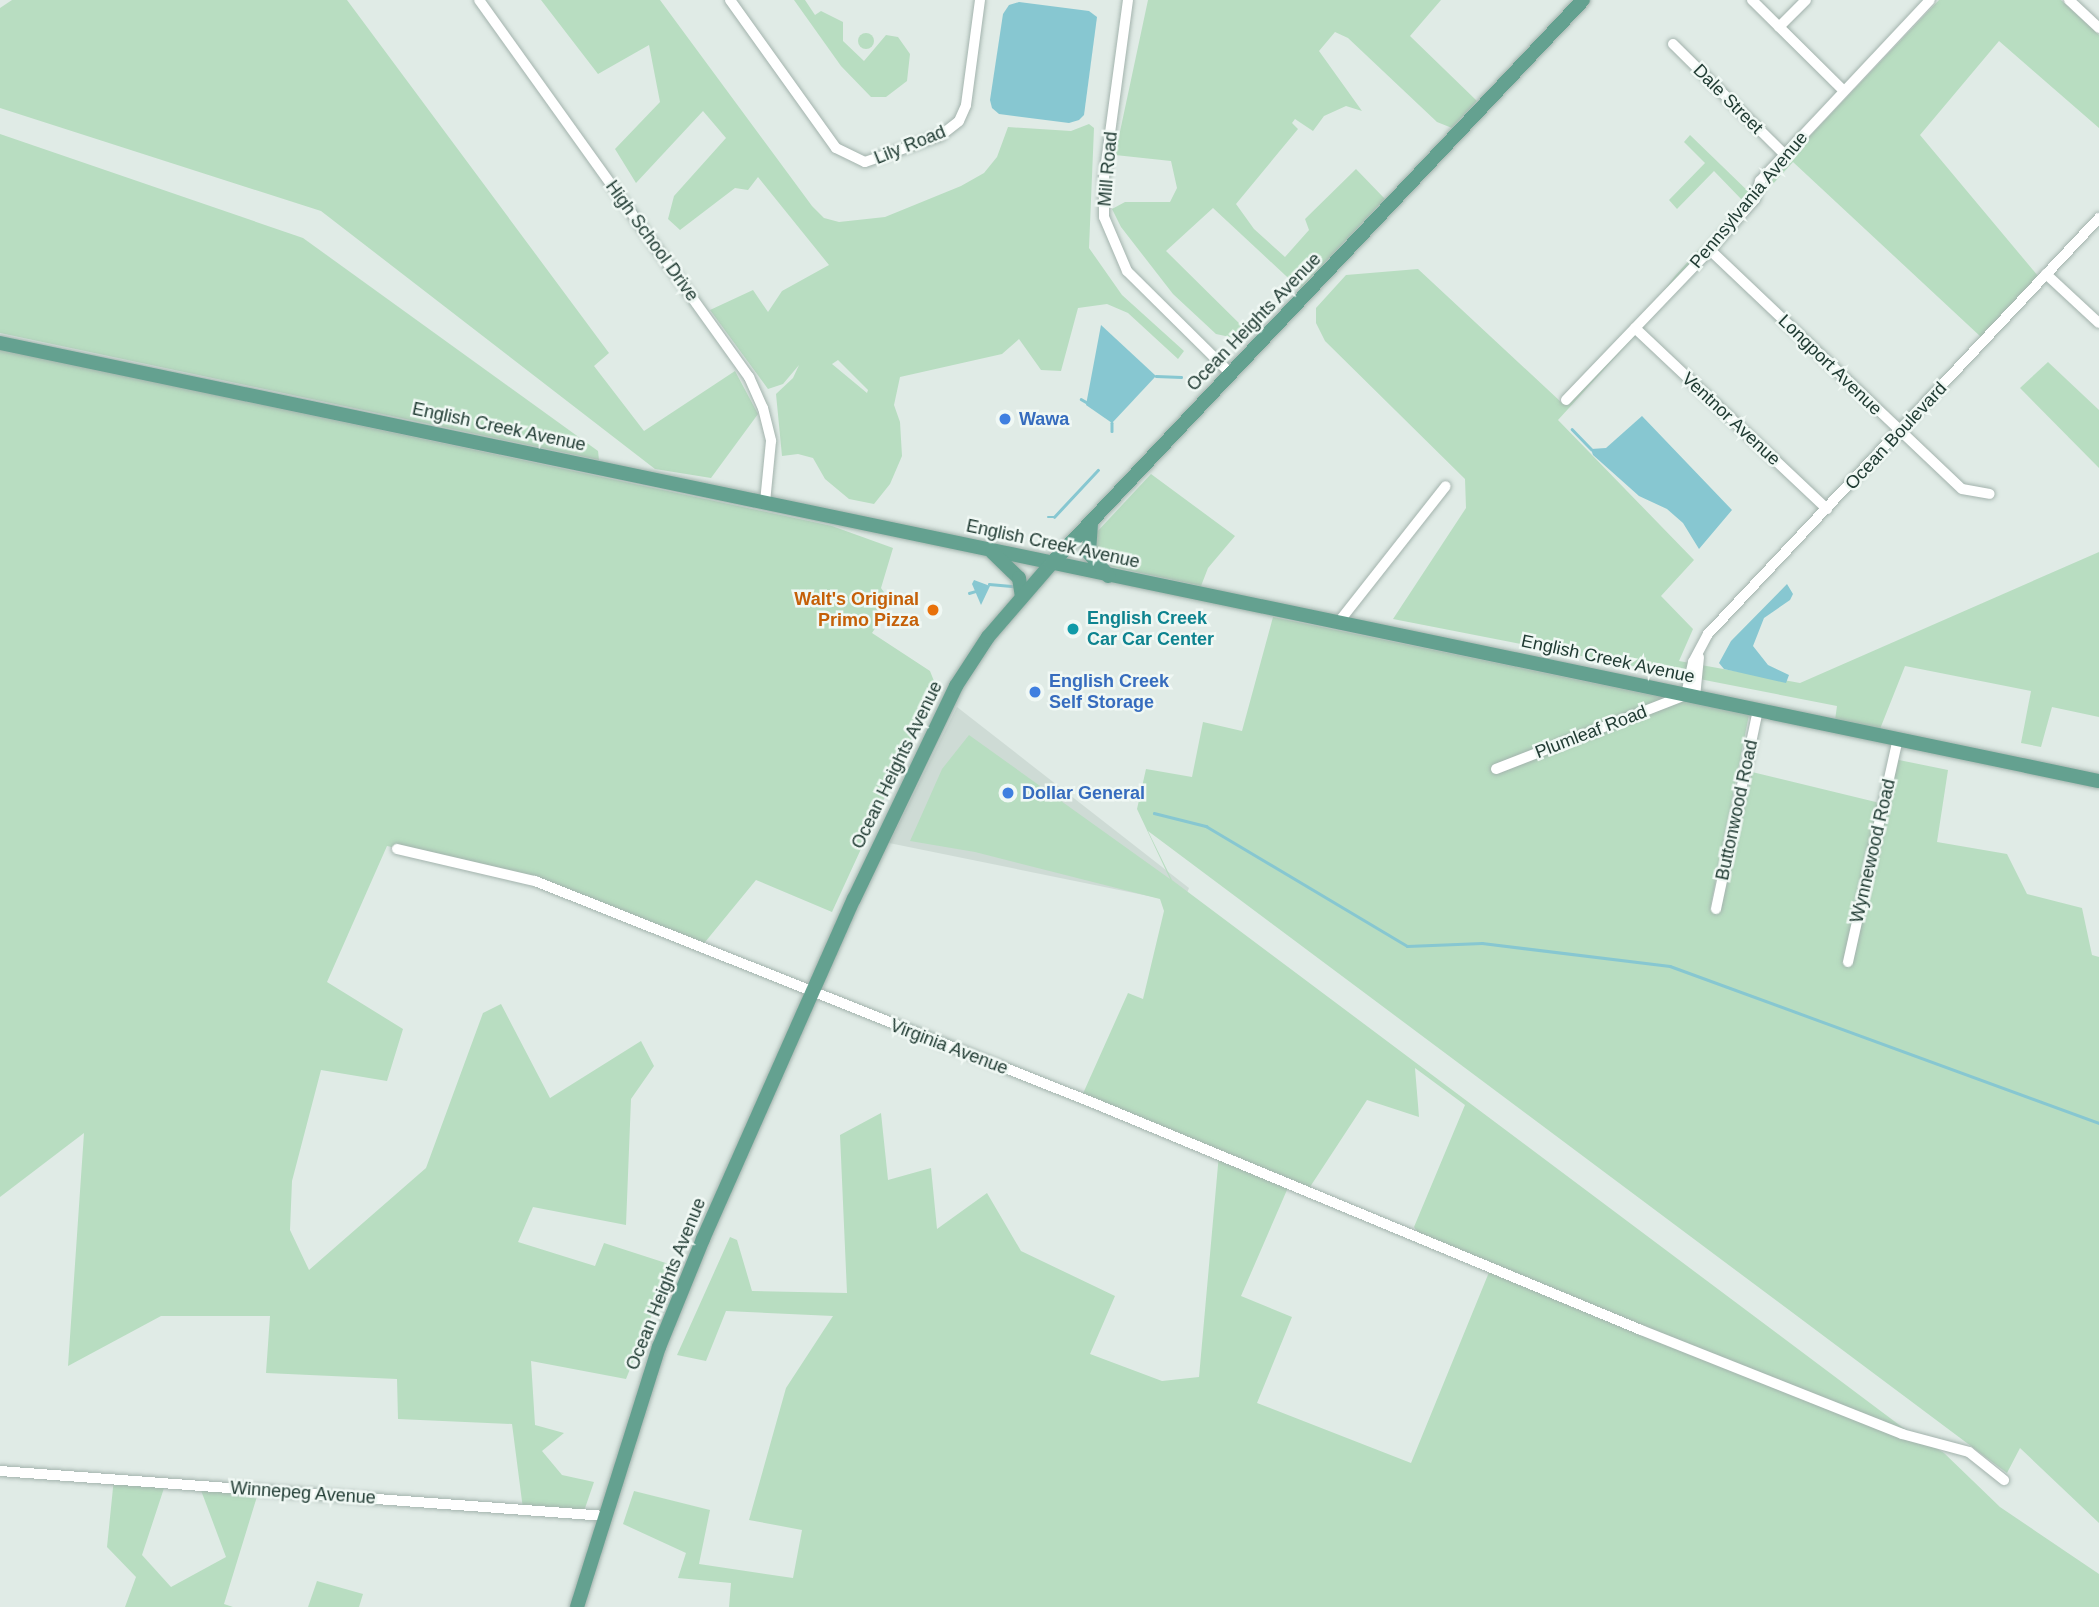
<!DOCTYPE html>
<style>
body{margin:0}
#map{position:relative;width:2099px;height:1607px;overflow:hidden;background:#e0ebe6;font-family:Helvetica,sans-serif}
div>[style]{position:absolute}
.built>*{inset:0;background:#cedbd5}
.green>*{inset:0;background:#b8ddc1}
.round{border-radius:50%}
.water>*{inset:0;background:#87c7d1}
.stream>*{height:2.5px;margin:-1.25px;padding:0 1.25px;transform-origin:1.25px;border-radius:1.25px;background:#87c7d1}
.roads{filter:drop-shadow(0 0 2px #a3b3ad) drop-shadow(0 0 2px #a3b3ad)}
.minor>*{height:10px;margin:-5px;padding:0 5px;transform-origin:5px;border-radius:5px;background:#fff}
.major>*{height:14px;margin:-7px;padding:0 7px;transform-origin:7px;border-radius:7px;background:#64a190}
.dots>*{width:19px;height:19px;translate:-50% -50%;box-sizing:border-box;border:4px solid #f0f8f4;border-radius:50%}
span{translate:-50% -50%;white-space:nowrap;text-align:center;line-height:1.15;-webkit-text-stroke:5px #f0f8f4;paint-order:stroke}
.street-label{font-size:18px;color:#203b33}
.shop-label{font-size:18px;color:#366cbe;font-weight:700}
.left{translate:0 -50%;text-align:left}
.food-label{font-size:18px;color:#c56008;font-weight:700}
.right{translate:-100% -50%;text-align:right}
.culture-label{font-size:18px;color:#0d838f;font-weight:700}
</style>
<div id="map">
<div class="built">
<div style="clip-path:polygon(957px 707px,1189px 888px,1183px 903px,889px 843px)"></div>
</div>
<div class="green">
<div style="clip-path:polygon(12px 0,347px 0,609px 353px,594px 366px,644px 431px,735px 371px,758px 414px,711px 478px,655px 469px,321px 211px,0 108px,0 8px)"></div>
<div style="clip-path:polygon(evenodd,541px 0,660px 0,812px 206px,824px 218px,839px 222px,885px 217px,961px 186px,984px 173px,997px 157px,1008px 127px,1071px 131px,1089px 124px,1094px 128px,1089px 248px,1122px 295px,1184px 351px,1178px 359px,1128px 313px,1107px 304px,1078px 308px,1061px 371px,1041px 370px,1019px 339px,1002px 354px,900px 377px,894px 405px,900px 422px,902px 456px,890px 484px,874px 504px,849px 499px,825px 479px,813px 458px,798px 454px,782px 456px,776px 394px,793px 378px,799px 365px,783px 384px,768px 389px,710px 310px,753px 290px,768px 312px,782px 291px,829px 265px,758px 177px,748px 190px,735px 188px,680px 230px,668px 219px,674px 196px,726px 138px,703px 111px,636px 183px,615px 149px,660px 102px,649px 45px,598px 74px,541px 0,838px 360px,868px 390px,867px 393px,832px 364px,838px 360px)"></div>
<div style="clip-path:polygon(794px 0,805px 0,815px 15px,821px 11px,843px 22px,843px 41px,864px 61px,886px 35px,898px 37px,910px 54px,907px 81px,886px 97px,871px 97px,841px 66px)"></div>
<div style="clip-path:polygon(1148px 0,1441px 0,1410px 36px,1477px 101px,1452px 128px,1437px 122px,1348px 38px,1335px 32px,1319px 51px,1362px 111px,1346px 106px,1324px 116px,1313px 131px,1295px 119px,1292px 123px,1298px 129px,1236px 204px,1254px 229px,1285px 257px,1309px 230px,1305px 219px,1356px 169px,1385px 199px,1300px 289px,1213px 208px,1166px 251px,1248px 332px,1239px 339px,1216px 334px,1173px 294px,1121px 227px,1112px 209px,1125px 202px,1170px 202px,1177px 188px,1171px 161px,1115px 155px)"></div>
<div style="clip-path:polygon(1939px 0,2061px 0,2099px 35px,2099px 128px,1999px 41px,1920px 135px,2038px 276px,1981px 337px,1793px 162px,1558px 420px,1694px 560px,1661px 596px,1693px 629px,1679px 661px,1800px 683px,2099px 552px,2099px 717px,2052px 707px,2041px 747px,2021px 743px,2031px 691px,1905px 666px,1880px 729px,1835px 720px,1837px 706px,1393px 619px,1466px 508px,1465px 479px,1325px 341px,1316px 323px,1316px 308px,1346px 275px,1418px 269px,1561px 402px,1635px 328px,1675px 276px,1743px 201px,1714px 171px,1677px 209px,1669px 200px,1705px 163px,1684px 142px,1690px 135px,1753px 196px)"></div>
<div class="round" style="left:858px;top:33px;width:16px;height:16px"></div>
<div style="clip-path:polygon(0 134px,303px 238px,598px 451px,599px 460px,0 333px)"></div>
<div style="clip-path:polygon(0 349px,832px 526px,893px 548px,881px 588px,892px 603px,872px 633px,930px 671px,936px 686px,832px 912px,756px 880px,701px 947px,512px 874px,387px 846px,327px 982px,403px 1029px,387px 1081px,321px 1070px,292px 1181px,290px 1230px,309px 1270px,426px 1168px,483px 1013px,501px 1004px,550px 1098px,641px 1041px,654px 1066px,631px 1099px,626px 1225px,533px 1207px,518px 1242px,595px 1266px,604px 1243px,672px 1265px,626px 1379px,531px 1361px,535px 1425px,564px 1433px,542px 1451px,562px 1475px,594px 1482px,583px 1514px,523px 1509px,512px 1424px,398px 1419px,397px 1379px,266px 1373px,270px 1316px,161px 1316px,68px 1366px,84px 1133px,0 1197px)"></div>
<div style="clip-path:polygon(2048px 362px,2099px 410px,2099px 468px,2020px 388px)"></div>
<div style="clip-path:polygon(1151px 474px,1235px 536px,1208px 568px,1201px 586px,1113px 567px,1095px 554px,1095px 534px)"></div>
<div style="clip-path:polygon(evenodd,1273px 617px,1749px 715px,1710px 909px,1719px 914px,1752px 772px,1884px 804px,1894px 759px,1948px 770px,1937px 842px,2007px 854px,2027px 894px,2082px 908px,2092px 955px,2099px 957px,2099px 1523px,2020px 1448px,2007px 1473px,1148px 831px,1172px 880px,1902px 1427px,1944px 1453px,2000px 1507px,2099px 1574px,2099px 1607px,729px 1607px,731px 1583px,678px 1578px,686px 1553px,623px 1524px,634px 1491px,710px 1510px,699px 1564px,793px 1578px,802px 1530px,749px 1520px,786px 1388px,833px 1316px,726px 1311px,706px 1361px,677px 1355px,730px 1237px,737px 1240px,752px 1291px,847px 1293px,840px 1135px,881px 1113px,888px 1180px,931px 1168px,937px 1229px,987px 1193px,1021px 1251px,1115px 1296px,1090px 1354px,1162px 1381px,1199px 1377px,1219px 1154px,1081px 1098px,1128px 993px,1143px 999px,1164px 911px,1160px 899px,975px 852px,910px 841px,942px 769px,969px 735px,1170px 879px,1137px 809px,1146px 769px,1192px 777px,1203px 722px,1242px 731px,1273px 617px,1415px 1068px,1465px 1105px,1414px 1227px,1420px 1236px,1492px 1265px,1411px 1463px,1257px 1403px,1292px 1317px,1241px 1296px,1290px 1183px,1308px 1190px,1367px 1100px,1419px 1117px,1415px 1068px)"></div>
<div style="clip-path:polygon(114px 1478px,166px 1482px,142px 1555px,171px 1587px,226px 1557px,199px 1485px,259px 1490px,224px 1604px,233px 1607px,125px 1607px,136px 1577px,107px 1547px)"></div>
<div style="clip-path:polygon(317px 1581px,363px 1594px,359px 1607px,308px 1607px)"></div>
</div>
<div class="water">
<div style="clip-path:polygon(1019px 2px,1089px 11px,1097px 17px,1084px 115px,1079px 120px,1069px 123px,999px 114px,992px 108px,990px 100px,1003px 14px,1009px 5px)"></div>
<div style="clip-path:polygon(1101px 325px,1156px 376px,1112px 423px,1086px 405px)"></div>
<div style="clip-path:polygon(1642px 416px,1732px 510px,1699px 549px,1683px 523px,1667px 509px,1639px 496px,1593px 455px,1591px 449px,1606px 448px)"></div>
<div style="clip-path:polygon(974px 580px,990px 586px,981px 605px,972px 584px)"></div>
<div style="clip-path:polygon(1787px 584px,1793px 594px,1790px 600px,1764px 618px,1753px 646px,1768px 665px,1789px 675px,1786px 683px,1724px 669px,1719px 663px,1731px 641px)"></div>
</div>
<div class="stream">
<div style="left:1156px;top:376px;width:25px;rotate:2deg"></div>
<div style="left:1081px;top:399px;width:6px;rotate:31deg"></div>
<div style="left:1112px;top:423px;width:8px;rotate:90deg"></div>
<div style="left:1572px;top:429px;width:28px;rotate:46deg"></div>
<div style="left:1048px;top:517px;width:6px"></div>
<div style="left:1054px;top:517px;width:64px;rotate:-46.9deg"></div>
<div style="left:989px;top:584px;width:25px;rotate:5deg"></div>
<div style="left:969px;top:593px;width:7px;rotate:-16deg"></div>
<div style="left:1154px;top:813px;width:54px;rotate:14deg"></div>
<div style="left:1206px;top:826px;width:234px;rotate:30.8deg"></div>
<div style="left:1407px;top:946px;width:75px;rotate:-2.3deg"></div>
<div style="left:1482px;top:943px;width:189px;rotate:7deg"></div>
<div style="left:1670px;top:966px;width:457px;rotate:20.1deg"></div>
</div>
<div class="roads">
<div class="minor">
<div style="left:479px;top:0;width:464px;rotate:54.4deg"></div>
<div style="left:749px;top:377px;width:34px;rotate:66deg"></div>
<div style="left:763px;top:408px;width:34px;rotate:76deg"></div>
<div style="left:771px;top:441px;width:61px;rotate:95.6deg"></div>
<div style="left:730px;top:0;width:182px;rotate:54.4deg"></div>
<div style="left:836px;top:148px;width:32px;rotate:26deg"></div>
<div style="left:865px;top:162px;width:79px;rotate:-19.1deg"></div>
<div style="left:940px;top:136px;width:24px;rotate:-38deg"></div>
<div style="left:959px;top:121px;width:17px;rotate:-66deg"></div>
<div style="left:966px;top:105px;width:106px;rotate:-82.4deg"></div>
<div style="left:1128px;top:0;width:180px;rotate:97.7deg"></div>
<div style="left:1104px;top:178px;width:39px;rotate:90deg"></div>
<div style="left:1104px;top:217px;width:59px;rotate:66.9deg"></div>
<div style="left:1127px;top:271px;width:146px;rotate:44.7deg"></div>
<div style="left:1752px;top:0;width:129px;rotate:44.7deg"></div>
<div style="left:2069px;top:0;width:41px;rotate:43deg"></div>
<div style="left:1779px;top:27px;width:38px;rotate:-45deg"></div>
<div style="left:1673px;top:44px;width:156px;rotate:44.7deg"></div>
<div style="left:1710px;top:250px;width:347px;rotate:43.5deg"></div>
<div style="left:1962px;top:489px;width:28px;rotate:10deg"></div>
<div style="left:2046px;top:274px;width:72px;rotate:42.8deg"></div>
<div style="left:1635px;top:328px;width:264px;rotate:43.3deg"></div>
<div style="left:1566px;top:400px;width:208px;rotate:-46.2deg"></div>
<div style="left:1710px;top:250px;width:68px;rotate:-48.6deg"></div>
<div style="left:1755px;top:199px;width:19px;rotate:-74deg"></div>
<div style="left:1760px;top:181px;width:248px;rotate:-46.8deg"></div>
<div style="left:1338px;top:623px;width:174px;rotate:-51.8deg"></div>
<div style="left:1695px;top:697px;width:40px;rotate:-84.3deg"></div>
<div style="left:1496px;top:769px;width:204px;rotate:-21.3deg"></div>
<div style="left:1686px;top:695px;width:34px;rotate:-78deg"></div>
<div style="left:1693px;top:662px;width:32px;rotate:-62deg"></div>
<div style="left:1708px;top:634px;width:571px;rotate:-46.77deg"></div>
<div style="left:397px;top:849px;width:142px;rotate:13.1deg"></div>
<div style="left:535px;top:881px;width:604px;rotate:21.68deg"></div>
<div style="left:1096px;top:1104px;width:590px;rotate:22.52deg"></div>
<div style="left:1641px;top:1330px;width:281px;rotate:21.7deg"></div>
<div style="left:1902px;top:1434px;width:69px;rotate:15deg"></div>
<div style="left:1969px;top:1452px;width:45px;rotate:38.7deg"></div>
<div style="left:1716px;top:909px;width:203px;rotate:-78.1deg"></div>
<div style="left:1848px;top:962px;width:229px;rotate:-77.4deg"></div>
<div style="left:0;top:1471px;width:607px;rotate:4.25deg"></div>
</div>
<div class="major">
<div style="left:0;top:343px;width:2144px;rotate:11.79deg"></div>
<div style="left:1091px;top:523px;width:30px;rotate:94deg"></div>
<div style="left:1089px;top:553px;width:30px;rotate:50deg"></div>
<div style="left:992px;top:552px;width:37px;rotate:44deg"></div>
<div style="left:1019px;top:578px;width:19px;rotate:81deg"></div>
<div style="left:577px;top:1607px;width:273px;rotate:-72.5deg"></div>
<div style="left:659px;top:1347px;width:117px;rotate:-67.8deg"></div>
<div style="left:703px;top:1239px;width:372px;rotate:-66.1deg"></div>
<div style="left:854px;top:899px;width:236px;rotate:-64.4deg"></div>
<div style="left:956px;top:686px;width:59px;rotate:-56.9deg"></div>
<div style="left:988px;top:637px;width:96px;rotate:-49.2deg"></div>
<div style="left:1051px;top:564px;width:775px;rotate:-46.67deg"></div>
</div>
</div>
<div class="dots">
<div style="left:1005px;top:419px;background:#3f7fe0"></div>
<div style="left:933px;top:610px;background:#e8710a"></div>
<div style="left:1073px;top:629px;background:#0f9aa8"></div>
<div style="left:1035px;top:692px;background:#3f7fe0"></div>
<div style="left:1008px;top:793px;background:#3f7fe0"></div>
</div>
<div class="street-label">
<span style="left:1728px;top:99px;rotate:45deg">Dale Street</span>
<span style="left:910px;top:145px;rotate:-22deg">Lily Road</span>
<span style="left:1108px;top:169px;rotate:-85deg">Mill Road</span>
<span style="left:1749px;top:200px;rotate:-50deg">Pennsylvania Avenue</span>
<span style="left:652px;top:241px;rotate:54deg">High School Drive</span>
<span style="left:1254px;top:322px;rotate:-46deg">Ocean Heights Avenue</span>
<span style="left:1830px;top:365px;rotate:44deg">Longport Avenue</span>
<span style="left:1731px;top:419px;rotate:43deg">Ventnor Avenue</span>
<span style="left:499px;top:427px;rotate:12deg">English Creek Avenue</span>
<span style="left:1896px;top:436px;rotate:-47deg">Ocean Boulevard</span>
<span style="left:1053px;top:544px;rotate:12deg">English Creek Avenue</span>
<span style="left:1608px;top:659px;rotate:12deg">English Creek Avenue</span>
<span style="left:1591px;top:732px;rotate:-21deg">Plumleaf Road</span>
<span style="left:897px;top:765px;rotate:-64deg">Ocean Heights Avenue</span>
<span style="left:1737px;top:810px;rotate:-78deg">Buttonwood Road</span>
<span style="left:1873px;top:851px;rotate:-77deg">Wynnewood Road</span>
<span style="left:949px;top:1047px;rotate:21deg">Virginia Avenue</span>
<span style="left:666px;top:1284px;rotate:-68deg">Ocean Heights Avenue</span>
<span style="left:303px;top:1493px;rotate:4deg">Winnepeg Avenue</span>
</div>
<div class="shop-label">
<span class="left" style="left:1019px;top:419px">Wawa</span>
<span class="left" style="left:1049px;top:692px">English Creek<br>Self Storage</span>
<span class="left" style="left:1022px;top:793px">Dollar General</span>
</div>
<div class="food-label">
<span class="right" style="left:919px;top:610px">Walt's Original<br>Primo Pizza</span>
</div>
<div class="culture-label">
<span class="left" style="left:1087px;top:629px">English Creek<br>Car Car Center</span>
</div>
</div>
